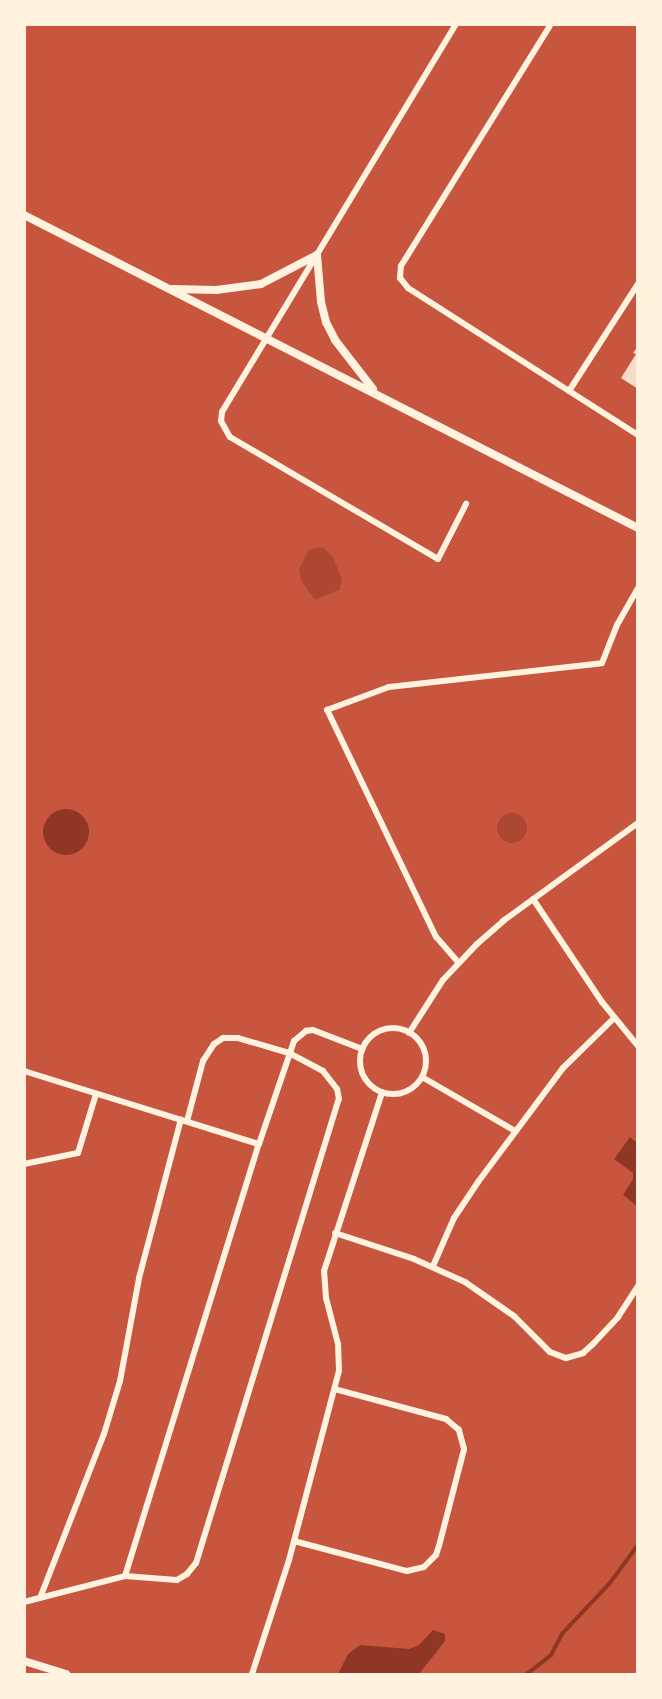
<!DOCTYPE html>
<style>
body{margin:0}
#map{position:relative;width:662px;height:1699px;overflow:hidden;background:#c8553d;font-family:"Alegreya Sans",sans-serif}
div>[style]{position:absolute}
.green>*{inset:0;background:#ae4732}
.round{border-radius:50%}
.water>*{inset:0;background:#8f3625}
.stream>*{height:3.5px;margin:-1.75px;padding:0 1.75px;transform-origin:1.75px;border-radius:1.75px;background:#8f3625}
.building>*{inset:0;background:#f7dbc8}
.minor>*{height:6px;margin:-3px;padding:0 3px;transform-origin:3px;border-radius:3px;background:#fff3e0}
.minor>.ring{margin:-3px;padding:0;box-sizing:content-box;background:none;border:6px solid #fff3e0;border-radius:50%}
.tertiary>*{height:8px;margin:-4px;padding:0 4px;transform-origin:4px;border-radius:4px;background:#fff3e0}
span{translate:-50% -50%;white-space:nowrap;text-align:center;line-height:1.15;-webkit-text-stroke:6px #fff3e0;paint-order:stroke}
.frame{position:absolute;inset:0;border:26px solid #fff3e0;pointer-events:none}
</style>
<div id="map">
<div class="green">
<div style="clip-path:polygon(323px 547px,333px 557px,342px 580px,339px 590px,315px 600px,302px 582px,299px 570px,309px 549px)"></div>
<div class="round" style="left:497px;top:813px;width:30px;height:30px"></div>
</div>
<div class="water">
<div class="round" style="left:43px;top:809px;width:46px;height:46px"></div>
<div style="clip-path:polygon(630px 1137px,637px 1143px,637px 1206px,623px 1195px,633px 1179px,633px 1173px,614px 1159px)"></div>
<div style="clip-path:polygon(433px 1630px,445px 1634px,445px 1641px,419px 1674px,338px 1674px,348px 1654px,360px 1645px,409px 1649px,419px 1645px)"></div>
</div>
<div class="stream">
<div style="left:527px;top:1674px;width:31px;rotate:-38deg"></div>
<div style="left:551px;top:1655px;width:24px;rotate:-62deg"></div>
<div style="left:562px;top:1634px;width:70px;rotate:-46.7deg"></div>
<div style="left:610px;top:1583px;width:47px;rotate:-53.6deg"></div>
</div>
<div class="building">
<div style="clip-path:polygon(638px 346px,638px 389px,621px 378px,636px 354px,633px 353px)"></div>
</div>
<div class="minor">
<div style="left:456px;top:24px;width:453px;rotate:121.1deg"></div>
<div style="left:222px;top:412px;width:9px;rotate:96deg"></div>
<div style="left:221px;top:421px;width:18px;rotate:61deg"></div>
<div style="left:230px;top:437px;width:241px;rotate:30.4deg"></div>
<div style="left:438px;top:559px;width:62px;rotate:-63deg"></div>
<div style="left:551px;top:24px;width:285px;rotate:121.8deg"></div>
<div style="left:401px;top:266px;width:12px;rotate:95deg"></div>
<div style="left:400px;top:278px;width:13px;rotate:51deg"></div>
<div style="left:408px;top:288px;width:273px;rotate:32.6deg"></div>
<div style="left:569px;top:391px;width:127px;rotate:-57.2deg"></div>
<div style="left:533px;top:899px;width:124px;rotate:56.2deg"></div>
<div style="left:602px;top:1002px;width:57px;rotate:50.7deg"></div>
<div style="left:458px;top:962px;width:33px;rotate:-131deg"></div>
<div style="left:436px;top:937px;width:252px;rotate:-115.6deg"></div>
<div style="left:327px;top:710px;width:66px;rotate:-20.4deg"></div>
<div style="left:389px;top:687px;width:214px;rotate:-6.4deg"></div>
<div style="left:602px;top:663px;width:41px;rotate:-68.5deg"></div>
<div style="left:617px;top:625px;width:43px;rotate:-60.4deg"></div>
<div class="ring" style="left:360px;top:1028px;width:60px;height:60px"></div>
<div style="left:409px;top:1033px;width:63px;rotate:-57.3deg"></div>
<div style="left:443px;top:980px;width:50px;rotate:-46.6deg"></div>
<div style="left:477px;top:944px;width:35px;rotate:-41deg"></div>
<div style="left:503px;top:921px;width:167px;rotate:-36deg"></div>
<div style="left:24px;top:1071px;width:246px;rotate:17.3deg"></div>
<div style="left:422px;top:1077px;width:108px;rotate:30.1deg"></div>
<div style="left:24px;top:1164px;width:55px;rotate:-11.5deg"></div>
<div style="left:78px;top:1153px;width:62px;rotate:-73deg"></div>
<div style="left:335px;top:1233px;width:83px;rotate:18.2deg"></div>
<div style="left:414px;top:1259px;width:56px;rotate:24.3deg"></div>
<div style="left:465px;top:1282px;width:60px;rotate:34.8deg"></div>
<div style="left:514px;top:1316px;width:51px;rotate:45deg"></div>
<div style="left:550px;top:1352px;width:17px;rotate:21deg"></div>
<div style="left:566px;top:1358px;width:18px;rotate:-16deg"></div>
<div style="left:583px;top:1353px;width:13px;rotate:-42deg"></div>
<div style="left:593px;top:1344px;width:37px;rotate:-47deg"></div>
<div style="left:618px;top:1317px;width:37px;rotate:-57deg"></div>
<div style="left:433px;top:1266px;width:52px;rotate:-66.4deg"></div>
<div style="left:454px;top:1218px;width:43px;rotate:-56.3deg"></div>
<div style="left:478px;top:1182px;width:142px;rotate:-53.3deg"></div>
<div style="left:563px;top:1068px;width:71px;rotate:-44.4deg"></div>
<div style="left:294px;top:1541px;width:117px;rotate:14.9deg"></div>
<div style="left:407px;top:1571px;width:17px;rotate:-13deg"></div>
<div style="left:424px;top:1567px;width:17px;rotate:-45deg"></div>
<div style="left:436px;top:1555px;width:9px;rotate:-72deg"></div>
<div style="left:439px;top:1546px;width:100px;rotate:-75.5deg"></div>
<div style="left:464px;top:1449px;width:20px;rotate:-105deg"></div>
<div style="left:459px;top:1430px;width:17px;rotate:-140deg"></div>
<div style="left:446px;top:1419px;width:115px;rotate:-164.9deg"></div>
<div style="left:125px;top:1576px;width:52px;rotate:4.4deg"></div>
<div style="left:177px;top:1580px;width:12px;rotate:-31deg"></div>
<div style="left:187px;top:1574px;width:14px;rotate:-51deg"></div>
<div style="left:196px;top:1563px;width:486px;rotate:-72.9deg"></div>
<div style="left:339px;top:1099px;width:10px;rotate:-101deg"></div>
<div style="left:337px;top:1089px;width:23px;rotate:-128deg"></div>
<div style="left:323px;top:1071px;width:38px;rotate:-152deg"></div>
<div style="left:289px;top:1053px;width:53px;rotate:-163.6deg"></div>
<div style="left:238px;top:1038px;width:15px;rotate:180deg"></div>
<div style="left:223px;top:1038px;width:11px;rotate:146deg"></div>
<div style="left:214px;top:1044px;width:20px;rotate:123deg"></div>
<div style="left:203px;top:1061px;width:62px;rotate:104.9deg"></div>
<div style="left:40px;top:1598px;width:176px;rotate:-68.7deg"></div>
<div style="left:104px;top:1434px;width:55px;rotate:-73.2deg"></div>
<div style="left:120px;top:1381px;width:105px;rotate:-79.5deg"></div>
<div style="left:139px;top:1278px;width:164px;rotate:-75.2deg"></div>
<div style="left:24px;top:1602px;width:104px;rotate:-14.4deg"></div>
<div style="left:125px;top:1576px;width:452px;rotate:-72.8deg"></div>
<div style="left:259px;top:1144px;width:109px;rotate:-71.2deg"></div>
<div style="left:294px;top:1041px;width:16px;rotate:-40deg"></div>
<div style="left:306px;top:1031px;width:7px;rotate:-8deg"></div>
<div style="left:313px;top:1030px;width:53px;rotate:21.2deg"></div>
<div style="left:252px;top:1674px;width:120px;rotate:-72deg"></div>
<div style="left:289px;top:1560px;width:196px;rotate:-75.2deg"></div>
<div style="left:339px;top:1371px;width:27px;rotate:-92deg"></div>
<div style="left:338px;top:1344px;width:48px;rotate:-104.6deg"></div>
<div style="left:326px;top:1298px;width:27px;rotate:-94deg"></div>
<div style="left:324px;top:1271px;width:188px;rotate:-72deg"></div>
</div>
<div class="tertiary">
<div style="left:24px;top:215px;width:689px;rotate:27.01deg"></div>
<div style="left:173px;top:289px;width:43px;rotate:1.3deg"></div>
<div style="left:216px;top:290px;width:45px;rotate:-7.6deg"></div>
<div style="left:261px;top:284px;width:63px;rotate:-27.4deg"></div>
<div style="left:317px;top:255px;width:47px;rotate:85.1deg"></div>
<div style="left:321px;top:302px;width:21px;rotate:76deg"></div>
<div style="left:326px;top:322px;width:20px;rotate:63deg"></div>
<div style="left:335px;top:340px;width:62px;rotate:52.2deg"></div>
<div style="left:24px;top:1661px;width:44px;rotate:17.2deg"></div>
</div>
<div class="frame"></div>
</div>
